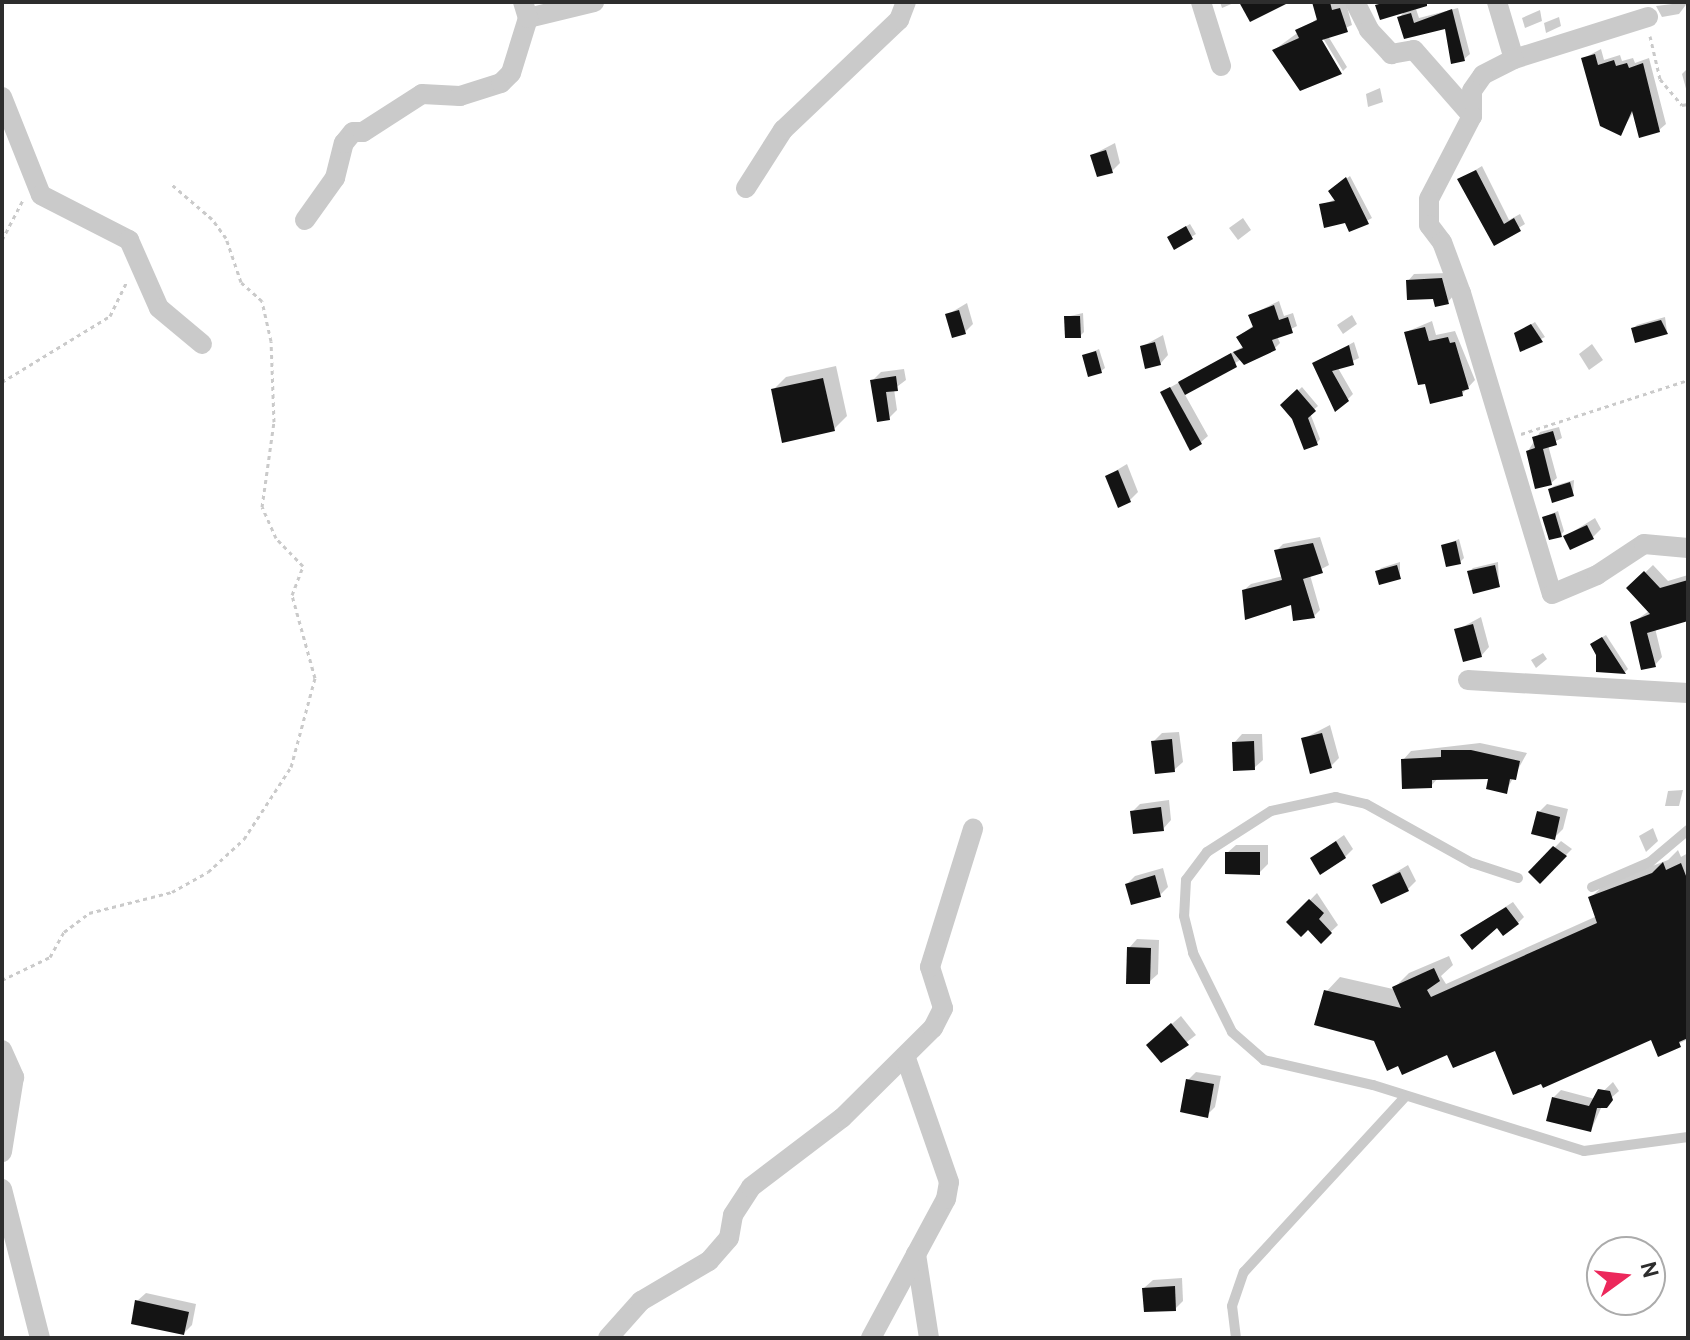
<!DOCTYPE html>
<style>
body{margin:0}
#map{position:relative;width:1690px;height:1340px;overflow:hidden;background:#fff;font-family:Overpass,sans-serif}
div>[style]{position:absolute}
.shadow>*{inset:0;background:#0003}
.building>*{inset:0;background:#141414}
.path>*{height:3px;margin-top:-1.5px;transform-origin:0;background:repeating-linear-gradient(90deg,#cacaca 0 4px,transparent 0 8px)}
.lane>*{height:10px;margin:-5px;padding:0 5px;transform-origin:5px;border-radius:5px;background:#cacaca}
.street>*{height:20px;margin:-10px;padding:0 10px;transform-origin:10px;border-radius:10px;background:#cacaca}
span{translate:-50% -50%;white-space:nowrap;text-align:center;line-height:1.15;-webkit-text-stroke:8px #fff;paint-order:stroke}
.frame{position:absolute;inset:0;border:4px solid #2d2d2d;pointer-events:none}
.north{position:absolute;left:1586px;top:1236px;width:80px;height:80px;box-sizing:border-box;background:#fff;border:2px solid #ababab;border-radius:50%;rotate:75deg;font-size:22px;font-weight:700;line-height:32px;text-align:center;color:#2d2d2d}
.north::after{content:'';display:block;margin:auto;width:28px;height:36px;background:#ec285b;clip-path:polygon(50% 0,100% 100%,50% 72%,0 100%)}
</style>
<div id="map">
<div class="shadow">
<div style="clip-path:polygon(1220px 2px,1236px 2px,1222px 8px)"></div>
<div style="clip-path:polygon(1314px 2px,1346px 3px,1352px 25px,1328px 36px,1347px 67px,1343px 71px,1318px 30px,1274px 50px,1318px 18px)"></div>
<div style="clip-path:polygon(1688px 2px,1679px 14px,1662px 17px,1656px 6px)"></div>
<div style="clip-path:polygon(1458px 8px,1470px 54px,1464px 59px,1447px 27px,1405px 36px,1399px 18px,1404px 12px,1416px 9px,1419px 18px)"></div>
<div style="clip-path:polygon(1540px 10px,1542px 21px,1525px 28px,1522px 18px)"></div>
<div style="clip-path:polygon(1559px 17px,1561px 26px,1546px 33px,1544px 23px)"></div>
<div style="clip-path:polygon(1601px 49px,1604px 60px,1620px 55px,1622px 61px,1633px 58px,1635px 63px,1649px 58px,1666px 124px,1659px 130px,1634px 111px,1620px 134px,1584px 58px)"></div>
<div style="clip-path:polygon(1688px 68px,1688px 96px,1682px 74px)"></div>
<div style="clip-path:polygon(1380px 88px,1383px 102px,1368px 107px,1366px 94px)"></div>
<div style="clip-path:polygon(1115px 143px,1120px 163px,1112px 171px,1092px 155px)"></div>
<div style="clip-path:polygon(1482px 166px,1509px 220px,1520px 214px,1525px 224px,1494px 243px,1459px 180px)"></div>
<div style="clip-path:polygon(1350px 176px,1372px 218px,1350px 230px,1347px 221px,1321px 205px,1336px 199px,1334px 188px)"></div>
<div style="clip-path:polygon(1243px 218px,1251px 230px,1238px 240px,1229px 228px)"></div>
<div style="clip-path:polygon(1190px 224px,1196px 234px,1175px 247px,1173px 234px)"></div>
<div style="clip-path:polygon(1448px 273px,1454px 295px,1448px 302px,1408px 281px,1414px 274px)"></div>
<div style="clip-path:polygon(1279px 301px,1284px 316px,1293px 313px,1297px 326px,1277px 336px,1280px 343px,1275px 348px,1242px 359px,1184px 393px,1208px 436px,1201px 442px,1162px 392px,1244px 346px,1238px 337px,1254px 325px,1250px 315px)"></div>
<div style="clip-path:polygon(967px 303px,973px 324px,965px 332px,947px 315px)"></div>
<div style="clip-path:polygon(1083px 313px,1084px 332px,1080px 336px,1066px 317px)"></div>
<div style="clip-path:polygon(1352px 315px,1357px 324px,1343px 334px,1337px 325px)"></div>
<div style="clip-path:polygon(1665px 317px,1667px 332px,1633px 329px,1637px 325px)"></div>
<div style="clip-path:polygon(1432px 321px,1436px 335px,1455px 331px,1475px 380px,1462px 394px,1406px 332px)"></div>
<div style="clip-path:polygon(1535px 322px,1545px 337px,1521px 349px,1517px 333px)"></div>
<div style="clip-path:polygon(1163px 335px,1168px 355px,1160px 364px,1143px 346px)"></div>
<div style="clip-path:polygon(1354px 342px,1359px 358px,1338px 368px,1353px 394px,1348px 399px,1314px 364px)"></div>
<div style="clip-path:polygon(1592px 344px,1603px 360px,1589px 370px,1579px 354px)"></div>
<div style="clip-path:polygon(1099px 349px,1105px 368px,1101px 371px,1084px 356px)"></div>
<div style="clip-path:polygon(836px 366px,847px 416px,834px 429px,773px 390px,786px 377px)"></div>
<div style="clip-path:polygon(904px 369px,906px 380px,894px 389px,897px 410px,889px 418px,873px 380px,881px 372px)"></div>
<div style="clip-path:polygon(1302px 387px,1318px 406px,1310px 413px,1320px 439px,1317px 443px,1283px 405px)"></div>
<div style="clip-path:polygon(1559px 427px,1562px 438px,1548px 445px,1557px 478px,1551px 483px,1528px 451px,1540px 432px)"></div>
<div style="clip-path:polygon(1127px 464px,1138px 492px,1130px 500px,1107px 476px)"></div>
<div style="clip-path:polygon(1574px 480px,1573px 494px,1550px 489px,1554px 486px)"></div>
<div style="clip-path:polygon(1558px 511px,1564px 531px,1561px 535px,1544px 517px)"></div>
<div style="clip-path:polygon(1595px 518px,1601px 529px,1592px 538px,1566px 536px)"></div>
<div style="clip-path:polygon(1320px 537px,1329px 565px,1310px 575px,1320px 610px,1314px 616px,1293px 602px,1246px 617px,1243px 591px,1251px 584px,1283px 576px,1276px 551px,1283px 544px)"></div>
<div style="clip-path:polygon(1459px 539px,1464px 558px,1460px 562px,1443px 546px)"></div>
<div style="clip-path:polygon(1400px 562px,1400px 578px,1378px 572px,1381px 568px)"></div>
<div style="clip-path:polygon(1498px 562px,1499px 586px,1470px 571px,1473px 568px)"></div>
<div style="clip-path:polygon(1653px 565px,1668px 581px,1688px 575px,1688px 611px,1655px 628px,1662px 657px,1655px 665px,1632px 623px,1649px 611px,1629px 588px)"></div>
<div style="clip-path:polygon(1481px 617px,1489px 647px,1481px 656px,1457px 630px)"></div>
<div style="clip-path:polygon(1606px 635px,1628px 669px,1625px 672px,1598px 670px,1596px 641px)"></div>
<div style="clip-path:polygon(1543px 653px,1547px 659px,1536px 668px,1531px 660px)"></div>
<div style="clip-path:polygon(1330px 725px,1339px 758px,1331px 766px,1303px 739px)"></div>
<div style="clip-path:polygon(1179px 732px,1183px 762px,1174px 770px,1153px 742px,1162px 733px)"></div>
<div style="clip-path:polygon(1242px 734px,1262px 734px,1263px 760px,1254px 768px,1234px 743px)"></div>
<div style="clip-path:polygon(1480px 743px,1527px 753px,1506px 791px,1490px 777px,1438px 778px,1431px 786px,1403px 760px,1411px 751px)"></div>
<div style="clip-path:polygon(1683px 790px,1679px 806px,1665px 806px,1668px 791px)"></div>
<div style="clip-path:polygon(1169px 800px,1171px 820px,1163px 829px,1132px 812px,1140px 804px)"></div>
<div style="clip-path:polygon(1547px 804px,1568px 809px,1563px 829px,1554px 838px,1539px 812px)"></div>
<div style="clip-path:polygon(1653px 828px,1658px 841px,1646px 852px,1639px 836px)"></div>
<div style="clip-path:polygon(1344px 835px,1353px 849px,1345px 857px,1312px 858px)"></div>
<div style="clip-path:polygon(1561px 841px,1572px 849px,1540px 881px,1531px 872px)"></div>
<div style="clip-path:polygon(1236px 845px,1268px 845px,1268px 864px,1259px 873px,1227px 853px)"></div>
<div style="clip-path:polygon(1678px 850px,1681px 857px,1688px 853px,1688px 1039px,1659px 1054px,1652px 1037px,1448px 1053px,1399px 1064px,1326px 992px,1340px 977px,1393px 989px,1409px 973px,1449px 956px,1453px 965px,1441px 976px,1446px 984px,1597px 916px,1590px 898px,1605px 884px,1668px 860px)"></div>
<div style="clip-path:polygon(1408px 865px,1416px 881px,1408px 889px,1375px 885px)"></div>
<div style="clip-path:polygon(1163px 868px,1168px 887px,1160px 895px,1127px 884px,1135px 876px)"></div>
<div style="clip-path:polygon(1317px 893px,1338px 925px,1321px 941px,1308px 928px,1289px 922px)"></div>
<div style="clip-path:polygon(1513px 902px,1524px 917px,1518px 923px,1462px 935px)"></div>
<div style="clip-path:polygon(1137px 939px,1159px 940px,1158px 974px,1149px 982px,1129px 948px)"></div>
<div style="clip-path:polygon(1181px 1016px,1196px 1035px,1162px 1061px,1157px 1037px)"></div>
<div style="clip-path:polygon(1196px 1072px,1221px 1076px,1215px 1107px,1207px 1115px,1188px 1080px)"></div>
<div style="clip-path:polygon(1613px 1082px,1619px 1091px,1602px 1106px,1591px 1130px,1553px 1098px,1561px 1090px,1595px 1099px)"></div>
<div style="clip-path:polygon(1182px 1278px,1183px 1301px,1175px 1309px,1144px 1288px,1153px 1280px)"></div>
<div style="clip-path:polygon(146px 1293px,196px 1304px,192px 1325px,184px 1333px,137px 1301px)"></div>
</div>
<div class="building">
<div style="clip-path:polygon(1239px 2px,1290px 2px,1250px 22px)"></div>
<div style="clip-path:polygon(1312px 2px,1330px 2px,1332px 10px,1340px 8px,1348px 32px,1322px 40px,1342px 74px,1300px 91px,1272px 50px,1299px 38px,1295px 30px,1317px 20px)"></div>
<div style="clip-path:polygon(1387px 2px,1427px 2px,1427px 6px,1380px 20px,1375px 5px)"></div>
<div style="clip-path:polygon(1452px 9px,1465px 61px,1451px 64px,1445px 29px,1404px 39px,1397px 17px,1411px 13px,1414px 23px)"></div>
<div style="clip-path:polygon(1595px 54px,1598px 65px,1614px 60px,1616px 66px,1627px 63px,1629px 68px,1643px 63px,1660px 132px,1639px 138px,1632px 111px,1621px 136px,1600px 126px,1581px 58px)"></div>
<div style="clip-path:polygon(1106px 150px,1113px 173px,1097px 177px,1090px 155px)"></div>
<div style="clip-path:polygon(1476px 170px,1504px 224px,1514px 218px,1521px 231px,1494px 246px,1457px 179px)"></div>
<div style="clip-path:polygon(1346px 177px,1369px 224px,1349px 232px,1345px 223px,1324px 228px,1319px 204px,1335px 201px,1328px 191px)"></div>
<div style="clip-path:polygon(1186px 226px,1193px 239px,1174px 250px,1167px 237px)"></div>
<div style="clip-path:polygon(1442px 278px,1449px 304px,1435px 307px,1433px 299px,1407px 300px,1406px 280px)"></div>
<div style="clip-path:polygon(1274px 305px,1279px 320px,1288px 317px,1293px 333px,1272px 340px,1276px 350px,1244px 365px,1233px 352px,1243px 348px,1236px 337px,1253px 327px,1248px 315px)"></div>
<div style="clip-path:polygon(959px 310px,966px 334px,952px 338px,945px 314px)"></div>
<div style="clip-path:polygon(1064px 316px,1080px 316px,1081px 338px,1065px 338px)"></div>
<div style="clip-path:polygon(1661px 320px,1668px 334px,1635px 343px,1631px 328px)"></div>
<div style="clip-path:polygon(1531px 324px,1543px 342px,1520px 352px,1514px 333px)"></div>
<div style="clip-path:polygon(1425px 327px,1429px 341px,1448px 337px,1450px 343px,1455px 342px,1469px 389px,1462px 391px,1463px 396px,1430px 404px,1425px 384px,1418px 385px,1404px 332px)"></div>
<div style="clip-path:polygon(1155px 342px,1161px 365px,1145px 369px,1140px 346px)"></div>
<div style="clip-path:polygon(1349px 345px,1354px 365px,1332px 371px,1349px 401px,1335px 412px,1312px 363px)"></div>
<div style="clip-path:polygon(1096px 351px,1102px 373px,1088px 377px,1082px 355px)"></div>
<div style="clip-path:polygon(1231px 353px,1237px 367px,1185px 395px,1178px 382px)"></div>
<div style="clip-path:polygon(896px 376px,898px 391px,886px 392px,890px 420px,877px 422px,870px 380px)"></div>
<div style="clip-path:polygon(823px 378px,835px 431px,782px 443px,771px 389px)"></div>
<div style="clip-path:polygon(1170px 387px,1202px 444px,1190px 451px,1160px 392px)"></div>
<div style="clip-path:polygon(1297px 389px,1316px 411px,1308px 418px,1318px 445px,1304px 450px,1292px 419px,1280px 405px)"></div>
<div style="clip-path:polygon(1553px 431px,1557px 445px,1543px 449px,1552px 485px,1535px 489px,1526px 451px,1535px 448px,1532px 437px)"></div>
<div style="clip-path:polygon(1118px 470px,1131px 502px,1118px 508px,1105px 476px)"></div>
<div style="clip-path:polygon(1570px 482px,1574px 496px,1552px 503px,1548px 489px)"></div>
<div style="clip-path:polygon(1555px 513px,1562px 537px,1549px 540px,1542px 517px)"></div>
<div style="clip-path:polygon(1587px 525px,1594px 539px,1570px 550px,1563px 536px)"></div>
<div style="clip-path:polygon(1456px 541px,1461px 564px,1446px 567px,1441px 545px)"></div>
<div style="clip-path:polygon(1313px 543px,1323px 573px,1303px 579px,1315px 618px,1293px 621px,1291px 605px,1245px 620px,1242px 590px,1282px 580px,1274px 550px)"></div>
<div style="clip-path:polygon(1397px 565px,1401px 579px,1379px 585px,1375px 571px)"></div>
<div style="clip-path:polygon(1495px 565px,1500px 587px,1473px 594px,1467px 571px)"></div>
<div style="clip-path:polygon(1644px 571px,1660px 588px,1688px 580px,1688px 621px,1647px 633px,1656px 667px,1641px 670px,1630px 622px,1650px 614px,1626px 588px)"></div>
<div style="clip-path:polygon(1473px 624px,1482px 657px,1463px 662px,1454px 629px)"></div>
<div style="clip-path:polygon(1602px 637px,1626px 674px,1596px 672px,1596px 655px,1590px 644px)"></div>
<div style="clip-path:polygon(1322px 733px,1332px 768px,1310px 774px,1301px 738px)"></div>
<div style="clip-path:polygon(1172px 739px,1175px 772px,1155px 774px,1151px 741px)"></div>
<div style="clip-path:polygon(1254px 741px,1255px 770px,1233px 771px,1232px 742px)"></div>
<div style="clip-path:polygon(1441px 750px,1471px 750px,1520px 761px,1516px 780px,1510px 779px,1507px 794px,1486px 789px,1488px 779px,1432px 780px,1432px 788px,1402px 789px,1401px 759px,1441px 757px)"></div>
<div style="clip-path:polygon(1161px 807px,1164px 831px,1133px 834px,1130px 811px)"></div>
<div style="clip-path:polygon(1537px 811px,1560px 817px,1555px 840px,1531px 834px)"></div>
<div style="clip-path:polygon(1336px 841px,1346px 858px,1320px 875px,1310px 858px)"></div>
<div style="clip-path:polygon(1553px 846px,1567px 856px,1540px 884px,1528px 872px)"></div>
<div style="clip-path:polygon(1225px 852px,1260px 852px,1260px 875px,1225px 874px)"></div>
<div style="clip-path:polygon(1663px 862px,1666px 870px,1681px 863px,1688px 881px,1688px 1038px,1679px 1042px,1681px 1047px,1658px 1057px,1651px 1040px,1543px 1088px,1541px 1084px,1513px 1095px,1495px 1051px,1453px 1068px,1447px 1055px,1402px 1075px,1398px 1066px,1387px 1071px,1374px 1041px,1314px 1025px,1324px 990px,1401px 1008px,1392px 987px,1434px 968px,1440px 981px,1427px 990px,1431px 997px,1597px 923px,1588px 897px,1652px 873px)"></div>
<div style="clip-path:polygon(1400px 872px,1409px 891px,1381px 904px,1372px 885px)"></div>
<div style="clip-path:polygon(1155px 875px,1161px 897px,1131px 905px,1125px 884px)"></div>
<div style="clip-path:polygon(1309px 899px,1324px 913px,1319px 919px,1332px 933px,1321px 944px,1308px 930px,1301px 937px,1286px 922px)"></div>
<div style="clip-path:polygon(1506px 907px,1519px 924px,1503px 936px,1497px 928px,1472px 950px,1460px 935px)"></div>
<div style="clip-path:polygon(1127px 947px,1151px 948px,1150px 984px,1126px 984px)"></div>
<div style="clip-path:polygon(1171px 1023px,1189px 1045px,1161px 1063px,1146px 1045px)"></div>
<div style="clip-path:polygon(1186px 1079px,1214px 1084px,1208px 1118px,1180px 1112px)"></div>
<div style="clip-path:polygon(1598px 1089px,1610px 1091px,1613px 1100px,1607px 1108px,1597px 1108px,1591px 1132px,1546px 1121px,1552px 1097px,1589px 1106px)"></div>
<div style="clip-path:polygon(1175px 1286px,1176px 1311px,1144px 1312px,1142px 1288px)"></div>
<div style="clip-path:polygon(135px 1300px,189px 1312px,184px 1335px,131px 1324px)"></div>
</div>
<div class="path">
<div style="left:1650px;top:36px;width:44px;rotate:76.9deg"></div>
<div style="left:1660px;top:79px;width:34px;rotate:50deg"></div>
<div style="left:1682px;top:105px;width:6px;rotate:-9deg"></div>
<div style="left:2px;top:240px;width:47px;rotate:-62.4deg"></div>
<div style="left:2px;top:382px;width:127px;rotate:-31.4deg"></div>
<div style="left:110px;top:316px;width:37px;rotate:-64deg"></div>
<div style="left:1521px;top:434px;width:176px;rotate:-17.9deg"></div>
<div style="left:2px;top:980px;width:53px;rotate:-25.6deg"></div>
<div style="left:50px;top:957px;width:29px;rotate:-61deg"></div>
<div style="left:64px;top:932px;width:31px;rotate:-37deg"></div>
<div style="left:89px;top:913px;width:86px;rotate:-14.2deg"></div>
<div style="left:172px;top:892px;width:41px;rotate:-29.1deg"></div>
<div style="left:208px;top:872px;width:49px;rotate:-42.5deg"></div>
<div style="left:244px;top:839px;width:86px;rotate:-56.9deg"></div>
<div style="left:291px;top:767px;width:92px;rotate:-74.9deg"></div>
<div style="left:315px;top:678px;width:86px;rotate:-105.5deg"></div>
<div style="left:292px;top:595px;width:31px;rotate:-69deg"></div>
<div style="left:303px;top:566px;width:39px;rotate:-134deg"></div>
<div style="left:276px;top:538px;width:34px;rotate:-114deg"></div>
<div style="left:262px;top:507px;width:86px;rotate:-82deg"></div>
<div style="left:274px;top:422px;width:81px;rotate:-92.1deg"></div>
<div style="left:271px;top:341px;width:41px;rotate:-102.7deg"></div>
<div style="left:262px;top:301px;width:28px;rotate:-138deg"></div>
<div style="left:241px;top:282px;width:46px;rotate:-108.8deg"></div>
<div style="left:226px;top:238px;width:24px;rotate:-126deg"></div>
<div style="left:212px;top:219px;width:55px;rotate:-139.4deg"></div>
</div>
<div class="lane">
<div style="left:1518px;top:878px;width:48px;rotate:-161.9deg"></div>
<div style="left:1472px;top:863px;width:121px;rotate:-150.9deg"></div>
<div style="left:1366px;top:804px;width:31px;rotate:-167deg"></div>
<div style="left:1336px;top:797px;width:66px;rotate:167.8deg"></div>
<div style="left:1271px;top:811px;width:76px;rotate:147.4deg"></div>
<div style="left:1207px;top:852px;width:35px;rotate:127deg"></div>
<div style="left:1186px;top:880px;width:36px;rotate:93deg"></div>
<div style="left:1184px;top:916px;width:38px;rotate:76deg"></div>
<div style="left:1193px;top:953px;width:88px;rotate:63.7deg"></div>
<div style="left:1232px;top:1032px;width:43px;rotate:41.2deg"></div>
<div style="left:1264px;top:1060px;width:112px;rotate:12.9deg"></div>
<div style="left:1373px;top:1085px;width:221px;rotate:17.4deg"></div>
<div style="left:1584px;top:1151px;width:105px;rotate:-7.7deg"></div>
<div style="left:1592px;top:887px;width:63px;rotate:-23.3deg"></div>
<div style="left:1650px;top:862px;width:50px;rotate:-40.1deg"></div>
<div style="left:1236px;top:1338px;width:32px;rotate:-97deg"></div>
<div style="left:1232px;top:1306px;width:36px;rotate:-71deg"></div>
<div style="left:1244px;top:1272px;width:239px;rotate:-47.4deg"></div>
</div>
<div class="street">
<div style="left:1201px;top:2px;width:67px;rotate:72.6deg"></div>
<div style="left:1355px;top:2px;width:31px;rotate:63deg"></div>
<div style="left:1369px;top:30px;width:33px;rotate:47deg"></div>
<div style="left:1391px;top:54px;width:23px;rotate:-10deg"></div>
<div style="left:1414px;top:50px;width:88px;rotate:48.7deg"></div>
<div style="left:1497px;top:2px;width:59px;rotate:73.4deg"></div>
<div style="left:1648px;top:17px;width:140px;rotate:162.6deg"></div>
<div style="left:1514px;top:59px;width:35px;rotate:153deg"></div>
<div style="left:1483px;top:75px;width:19px;rotate:125deg"></div>
<div style="left:1472px;top:91px;width:25px;rotate:90deg"></div>
<div style="left:1472px;top:116px;width:93px;rotate:117.4deg"></div>
<div style="left:1429px;top:199px;width:26px;rotate:90deg"></div>
<div style="left:1429px;top:225px;width:21px;rotate:53deg"></div>
<div style="left:1442px;top:242px;width:54px;rotate:69.6deg"></div>
<div style="left:1461px;top:293px;width:314px;rotate:73.2deg"></div>
<div style="left:1552px;top:594px;width:49px;rotate:-22.9deg"></div>
<div style="left:1597px;top:575px;width:56px;rotate:-33.4deg"></div>
<div style="left:1644px;top:544px;width:44px;rotate:5.2deg"></div>
<div style="left:528px;top:18px;width:68px;rotate:-13.6deg"></div>
<div style="left:2px;top:97px;width:105px;rotate:68.3deg"></div>
<div style="left:41px;top:195px;width:99px;rotate:27.1deg"></div>
<div style="left:129px;top:240px;width:74px;rotate:66.2deg"></div>
<div style="left:159px;top:308px;width:56px;rotate:39.9deg"></div>
<div style="left:746px;top:188px;width:69px;rotate:-57.5deg"></div>
<div style="left:783px;top:130px;width:160px;rotate:-43.5deg"></div>
<div style="left:899px;top:20px;width:19px;rotate:-69deg"></div>
<div style="left:305px;top:220px;width:52px;rotate:-54.5deg"></div>
<div style="left:335px;top:178px;width:36px;rotate:-76deg"></div>
<div style="left:344px;top:143px;width:14px;rotate:-51deg"></div>
<div style="left:353px;top:132px;width:10px"></div>
<div style="left:363px;top:132px;width:70px;rotate:-32.8deg"></div>
<div style="left:422px;top:94px;width:38px;rotate:3deg"></div>
<div style="left:460px;top:96px;width:43px;rotate:-17.6deg"></div>
<div style="left:501px;top:83px;width:14px;rotate:-45deg"></div>
<div style="left:511px;top:73px;width:58px;rotate:-72.8deg"></div>
<div style="left:528px;top:18px;width:17px;rotate:-107deg"></div>
<div style="left:1468px;top:680px;width:220px;rotate:3.4deg"></div>
<div style="left:2px;top:1050px;width:30px;rotate:66deg"></div>
<div style="left:14px;top:1077px;width:76px;rotate:99.1deg"></div>
<div style="left:2px;top:1189px;width:154px;rotate:75.7deg"></div>
<div style="left:916px;top:1254px;width:85px;rotate:81.2deg"></div>
<div style="left:608px;top:1338px;width:50px;rotate:-48.3deg"></div>
<div style="left:641px;top:1301px;width:79px;rotate:-30.5deg"></div>
<div style="left:709px;top:1261px;width:30px;rotate:-49deg"></div>
<div style="left:729px;top:1238px;width:23px;rotate:-80deg"></div>
<div style="left:733px;top:1215px;width:33px;rotate:-57deg"></div>
<div style="left:751px;top:1187px;width:114px;rotate:-37.2deg"></div>
<div style="left:842px;top:1118px;width:128px;rotate:-44.7deg"></div>
<div style="left:933px;top:1028px;width:22px;rotate:-63deg"></div>
<div style="left:943px;top:1008px;width:43px;rotate:-107.6deg"></div>
<div style="left:930px;top:967px;width:145px;rotate:-72.7deg"></div>
<div style="left:871px;top:1338px;width:158px;rotate:-61.7deg"></div>
<div style="left:946px;top:1199px;width:17px;rotate:-80deg"></div>
<div style="left:949px;top:1182px;width:133px;rotate:-109.2deg"></div>
</div>
<div class="frame"></div>
<div class="north">N</div>
</div>
